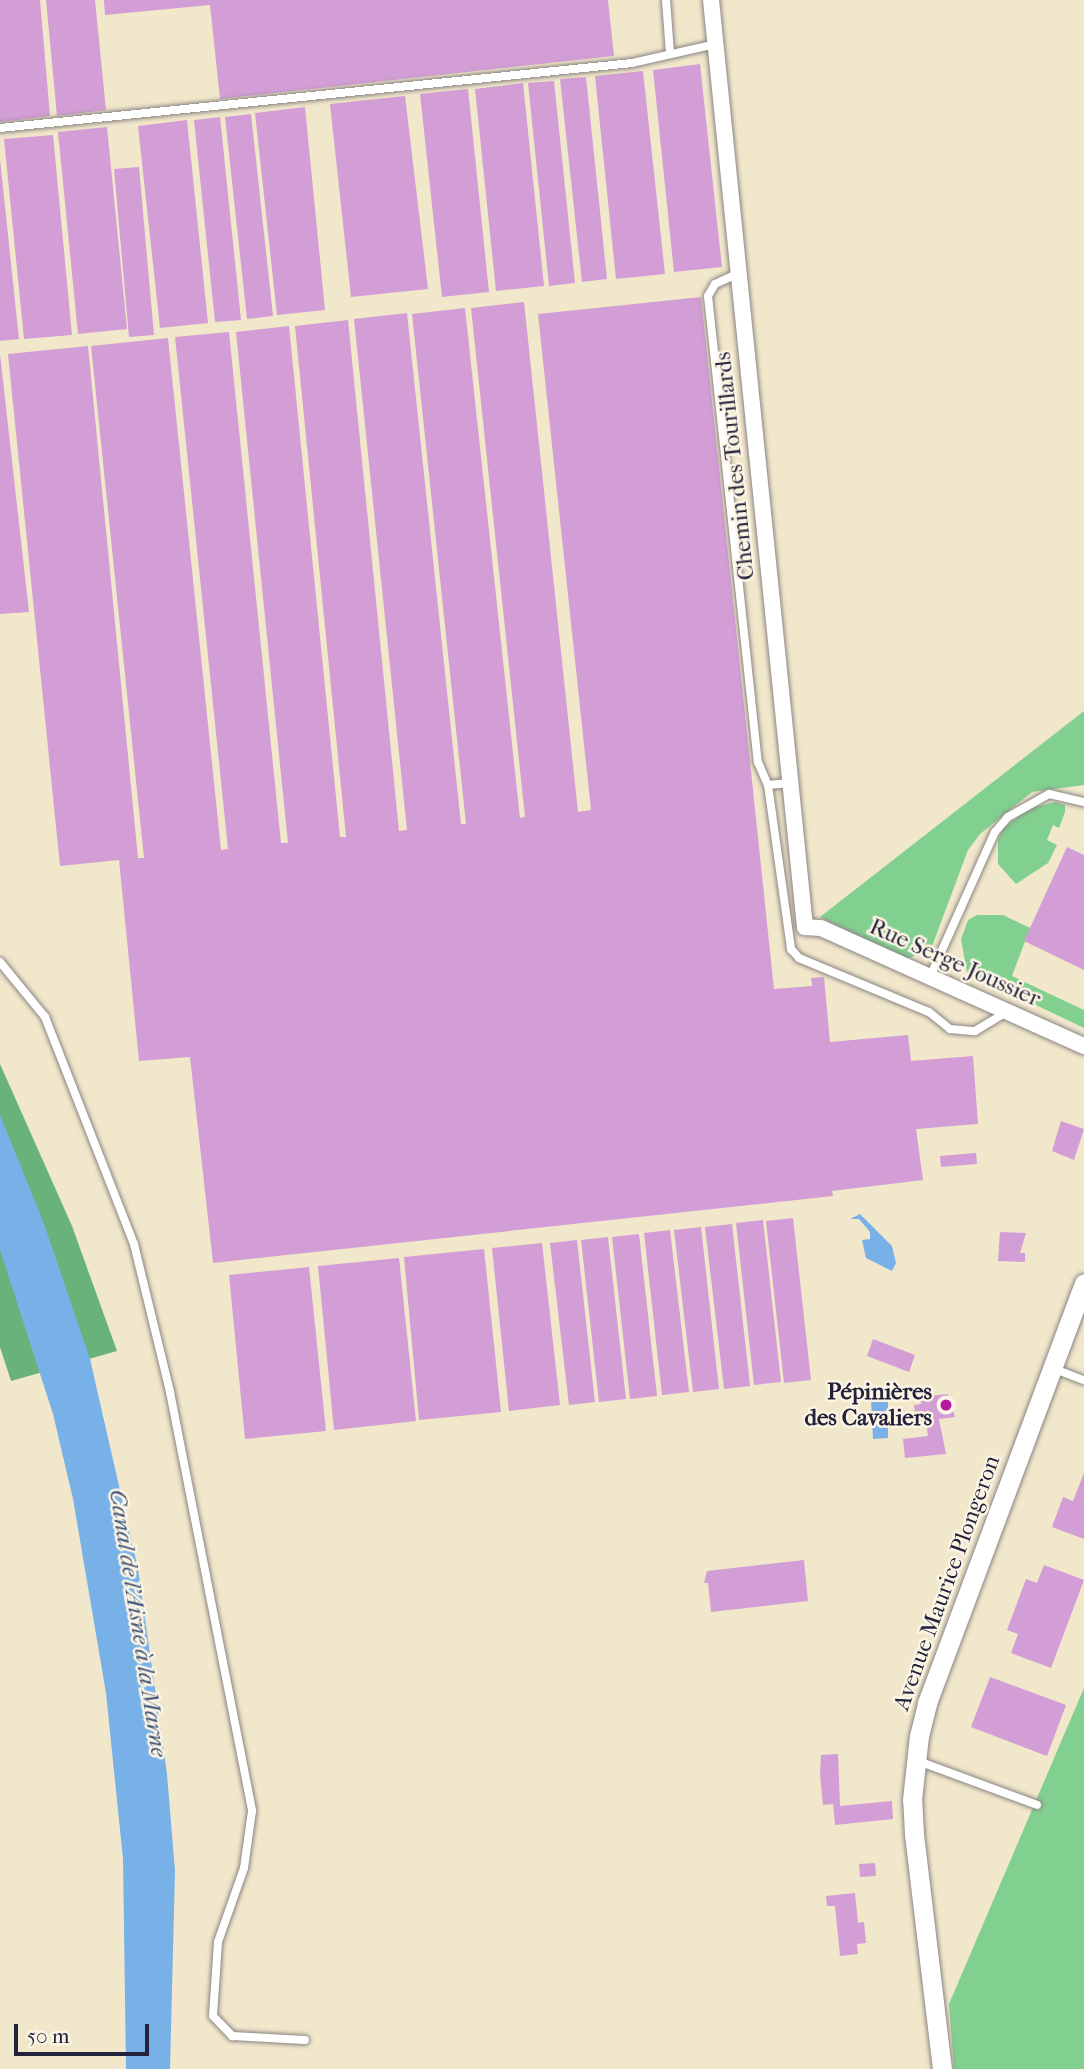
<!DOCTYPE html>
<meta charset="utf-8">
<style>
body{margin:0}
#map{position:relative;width:1084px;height:2069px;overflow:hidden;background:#f1e7cb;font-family:"IM FELL French Canon",serif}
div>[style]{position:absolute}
.green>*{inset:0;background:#82d090}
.forest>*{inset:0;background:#69b27a}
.water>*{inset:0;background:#78b1e8}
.building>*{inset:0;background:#d29ed5}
.roads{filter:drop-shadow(0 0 2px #8a8483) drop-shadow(0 0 2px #8a8483)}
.service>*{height:8px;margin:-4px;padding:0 4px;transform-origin:4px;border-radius:4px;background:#fff}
.minor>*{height:16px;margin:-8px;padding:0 8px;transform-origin:8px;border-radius:8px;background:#fff}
.tertiary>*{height:19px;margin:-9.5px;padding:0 9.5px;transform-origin:9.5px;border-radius:9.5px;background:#fff}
.dots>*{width:19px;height:19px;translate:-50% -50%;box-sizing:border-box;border:4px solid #fcf5e5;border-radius:50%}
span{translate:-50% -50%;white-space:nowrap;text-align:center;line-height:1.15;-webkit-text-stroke:5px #fcf5e5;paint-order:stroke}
.street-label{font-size:23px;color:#22223b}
.poi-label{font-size:23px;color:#22223b;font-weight:700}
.right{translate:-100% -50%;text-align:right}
.water-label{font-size:24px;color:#405478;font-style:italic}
.scale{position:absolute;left:14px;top:2024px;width:135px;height:32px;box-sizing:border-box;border:4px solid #22223b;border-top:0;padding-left:9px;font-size:21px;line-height:24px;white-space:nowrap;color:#22223b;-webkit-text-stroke:5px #fcf5e5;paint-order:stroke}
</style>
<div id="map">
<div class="green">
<div style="clip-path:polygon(1084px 711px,1084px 785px,1032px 792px,980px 834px,968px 850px,931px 949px,904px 960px,820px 917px)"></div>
<div style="clip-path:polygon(1055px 802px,1065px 805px,1065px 812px,1059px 828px,1053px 825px,1047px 840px,1057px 845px,1048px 863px,1016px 884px,998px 864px,998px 840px,1004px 827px,1031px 808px)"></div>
<div style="clip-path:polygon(977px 915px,1003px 915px,1030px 928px,1012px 976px,1084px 1010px,1084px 1028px,967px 972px,961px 939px,968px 920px)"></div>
<div style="clip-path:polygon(1084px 1688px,1084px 2069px,954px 2069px,949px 2004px)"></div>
</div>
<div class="forest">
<div style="clip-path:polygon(0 1064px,72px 1226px,117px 1351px,11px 1381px,0 1347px)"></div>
</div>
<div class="water">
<div style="clip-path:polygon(0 1115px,43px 1221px,90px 1359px,138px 1569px,167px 1774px,175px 1871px,170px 2069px,126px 2069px,123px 1859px,106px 1693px,73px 1499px,53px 1414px,0 1250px)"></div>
<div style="clip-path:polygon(860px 1214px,892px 1246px,896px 1263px,892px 1271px,866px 1258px,862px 1240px,870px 1239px,870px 1232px,859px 1219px,850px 1219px)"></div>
<div style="clip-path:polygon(888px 1396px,888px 1438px,873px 1439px,871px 1398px)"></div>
</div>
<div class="building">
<div style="clip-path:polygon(0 0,40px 0,50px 116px,0 122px)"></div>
<div style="clip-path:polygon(46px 0,95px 0,106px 110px,57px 116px)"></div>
<div style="clip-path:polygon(104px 0,608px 0,614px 56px,220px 99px,210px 5px,105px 15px)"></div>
<div style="clip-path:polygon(700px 64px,722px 267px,674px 272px,653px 70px)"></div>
<div style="clip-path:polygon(643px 71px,665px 274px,616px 279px,595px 76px)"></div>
<div style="clip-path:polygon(586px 77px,607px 279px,582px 282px,560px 79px)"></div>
<div style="clip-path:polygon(554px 81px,575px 283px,549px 286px,528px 83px)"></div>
<div style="clip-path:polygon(523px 83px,544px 286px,496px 291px,475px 89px)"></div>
<div style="clip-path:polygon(468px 89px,489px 292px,442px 297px,420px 94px)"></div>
<div style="clip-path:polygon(405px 96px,428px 289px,351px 297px,330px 104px)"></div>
<div style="clip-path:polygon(305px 107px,325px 310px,277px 315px,255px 113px)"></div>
<div style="clip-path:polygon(251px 114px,273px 316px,247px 319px,225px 117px)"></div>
<div style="clip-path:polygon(220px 117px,241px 320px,215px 322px,194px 120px)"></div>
<div style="clip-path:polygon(187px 120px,208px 323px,160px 328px,138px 126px)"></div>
<div style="clip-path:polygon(107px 127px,127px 329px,78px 334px,58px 132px)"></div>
<div style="clip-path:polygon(53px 135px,72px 335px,24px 339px,4px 139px)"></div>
<div style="clip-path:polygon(0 159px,19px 339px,0 341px)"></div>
<div style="clip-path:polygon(139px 167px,154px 335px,129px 337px,114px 169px)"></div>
<div style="clip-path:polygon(701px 297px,774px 989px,812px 986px,811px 978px,824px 977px,830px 1042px,908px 1035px,911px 1061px,973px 1056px,978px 1124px,916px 1129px,923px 1180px,832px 1191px,833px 1196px,213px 1263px,190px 1057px,139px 1061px,119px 860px,60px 866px,8px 354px,88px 346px,138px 858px,144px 858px,91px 346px,168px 338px,221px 850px,228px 849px,175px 337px,229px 332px,281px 843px,288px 843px,236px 332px,289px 326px,340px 837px,346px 837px,295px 326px,348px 320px,399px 831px,407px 830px,354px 319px,407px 313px,461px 824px,466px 824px,412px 314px,465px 308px,520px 818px,525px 817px,471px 308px,524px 302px,578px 812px,591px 810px,538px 314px)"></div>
<div style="clip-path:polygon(0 354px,29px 612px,0 614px)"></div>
<div style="clip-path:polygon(1067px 847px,1084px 855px,1084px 970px,1024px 941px)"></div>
<div style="clip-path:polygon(1061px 1121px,1084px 1129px,1074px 1160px,1052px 1151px)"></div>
<div style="clip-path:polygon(976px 1153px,977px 1164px,941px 1167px,940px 1156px)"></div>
<div style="clip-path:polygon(793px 1218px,811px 1380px,784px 1383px,766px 1221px)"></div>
<div style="clip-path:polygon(763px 1220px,781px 1382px,754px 1385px,736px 1223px)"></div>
<div style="clip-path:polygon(732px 1224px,750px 1386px,724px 1389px,705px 1227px)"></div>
<div style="clip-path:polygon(701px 1227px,719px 1389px,693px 1392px,674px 1230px)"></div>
<div style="clip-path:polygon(670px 1230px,689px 1392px,662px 1395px,644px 1233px)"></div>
<div style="clip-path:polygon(1000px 1232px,1026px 1233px,1020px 1253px,1025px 1253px,1025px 1262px,998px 1261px)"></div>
<div style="clip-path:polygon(639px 1234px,657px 1396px,630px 1399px,612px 1237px)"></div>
<div style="clip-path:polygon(608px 1237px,626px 1399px,599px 1402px,581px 1240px)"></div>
<div style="clip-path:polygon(577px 1240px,595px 1402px,569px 1405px,550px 1243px)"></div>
<div style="clip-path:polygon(542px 1243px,560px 1405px,509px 1411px,492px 1248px)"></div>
<div style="clip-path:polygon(484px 1249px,501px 1412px,419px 1420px,404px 1257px)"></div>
<div style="clip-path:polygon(399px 1258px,416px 1421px,334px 1430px,318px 1266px)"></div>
<div style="clip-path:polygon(309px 1267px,326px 1431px,245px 1439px,229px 1275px)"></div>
<div style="clip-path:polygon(873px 1339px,915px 1355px,909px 1372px,867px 1356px)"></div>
<div style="clip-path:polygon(948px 1394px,955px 1417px,939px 1419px,946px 1454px,905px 1458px,903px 1439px,928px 1436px,926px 1421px,916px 1422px,914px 1405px,921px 1404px,920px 1397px)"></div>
<div style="clip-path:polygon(1084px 1473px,1084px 1539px,1052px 1527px,1063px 1497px,1073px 1501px)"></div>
<div style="clip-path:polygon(804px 1560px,808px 1601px,711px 1612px,708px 1583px,704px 1583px,707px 1571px)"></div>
<div style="clip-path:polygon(1044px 1565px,1084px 1580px,1051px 1668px,1011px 1653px,1018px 1634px,1007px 1630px,1026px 1579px,1037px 1583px)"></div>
<div style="clip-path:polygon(990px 1677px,1066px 1705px,1047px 1756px,971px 1727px)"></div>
<div style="clip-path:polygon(838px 1754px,840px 1806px,892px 1801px,893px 1819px,835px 1825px,833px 1804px,823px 1805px,820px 1775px,821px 1755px)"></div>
<div style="clip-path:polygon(875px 1863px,876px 1876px,860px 1877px,859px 1864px)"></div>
<div style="clip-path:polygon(855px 1893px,858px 1923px,864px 1922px,866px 1943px,857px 1944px,858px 1954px,840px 1956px,835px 1906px,827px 1906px,826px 1896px)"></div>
</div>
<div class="roads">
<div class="service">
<div style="left:666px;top:0;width:53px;rotate:85.7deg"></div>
<div style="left:0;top:128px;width:635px;rotate:-5.87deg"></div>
<div style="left:632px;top:63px;width:86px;rotate:-12.7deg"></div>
<div style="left:739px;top:273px;width:26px;rotate:155deg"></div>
<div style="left:715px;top:284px;width:14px;rotate:120deg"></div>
<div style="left:708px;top:296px;width:469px;rotate:83.9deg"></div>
<div style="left:758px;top:762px;width:25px;rotate:67deg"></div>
<div style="left:768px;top:785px;width:22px;rotate:-5deg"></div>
<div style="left:768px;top:785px;width:166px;rotate:82deg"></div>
<div style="left:791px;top:949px;width:12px;rotate:48deg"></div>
<div style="left:799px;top:958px;width:141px;rotate:22.6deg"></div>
<div style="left:929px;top:1012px;width:27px;rotate:39deg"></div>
<div style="left:950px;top:1029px;width:25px;rotate:5deg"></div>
<div style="left:975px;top:1031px;width:37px;rotate:-31deg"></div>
<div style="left:0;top:962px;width:71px;rotate:50.7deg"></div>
<div style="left:45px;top:1017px;width:244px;rotate:68.6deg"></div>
<div style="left:134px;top:1244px;width:152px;rotate:76.3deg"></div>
<div style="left:170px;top:1392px;width:427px;rotate:78.9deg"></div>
<div style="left:252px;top:1811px;width:58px;rotate:98deg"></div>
<div style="left:244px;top:1868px;width:78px;rotate:109.4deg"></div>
<div style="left:218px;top:1942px;width:74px;rotate:93.9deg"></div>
<div style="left:213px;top:2016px;width:28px;rotate:46deg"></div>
<div style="left:232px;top:2036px;width:73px;rotate:3.1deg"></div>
<div style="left:930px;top:977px;width:159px;rotate:-65.9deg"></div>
<div style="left:995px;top:832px;width:20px;rotate:-49deg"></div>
<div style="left:1008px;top:817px;width:47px;rotate:-29.3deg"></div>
<div style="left:1049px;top:794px;width:36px;rotate:13deg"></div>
<div style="left:1052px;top:1368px;width:34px;rotate:21deg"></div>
<div style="left:915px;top:1760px;width:130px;rotate:20.2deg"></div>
</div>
<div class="minor">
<div style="left:711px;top:0;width:932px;rotate:84.21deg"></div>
<div style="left:805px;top:927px;width:16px;rotate:4deg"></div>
<div style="left:821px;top:928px;width:288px;rotate:24.2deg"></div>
</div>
<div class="tertiary">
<div style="left:942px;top:2069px;width:237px;rotate:-96.8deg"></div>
<div style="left:914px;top:1834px;width:34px;rotate:-93deg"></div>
<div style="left:912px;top:1800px;width:64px;rotate:-83.8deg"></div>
<div style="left:919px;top:1736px;width:34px;rotate:-76deg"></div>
<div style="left:927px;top:1703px;width:448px;rotate:-69.5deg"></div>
</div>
</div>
<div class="dots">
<div style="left:946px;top:1405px;background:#b5179e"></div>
</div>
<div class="street-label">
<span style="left:735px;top:466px;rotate:-96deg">Chemin des Tourillards</span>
<span style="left:955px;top:963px;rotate:24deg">Rue Serge Joussier</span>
<span style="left:947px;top:1583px;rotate:-70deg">Avenue Maurice Plongeron</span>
</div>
<div class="poi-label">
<span class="right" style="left:932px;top:1405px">Pépinières<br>des Cavaliers</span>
</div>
<div class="water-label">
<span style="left:138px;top:1623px;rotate:81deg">Canal de l'Aisne à la Marne</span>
</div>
<div class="scale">50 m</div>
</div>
